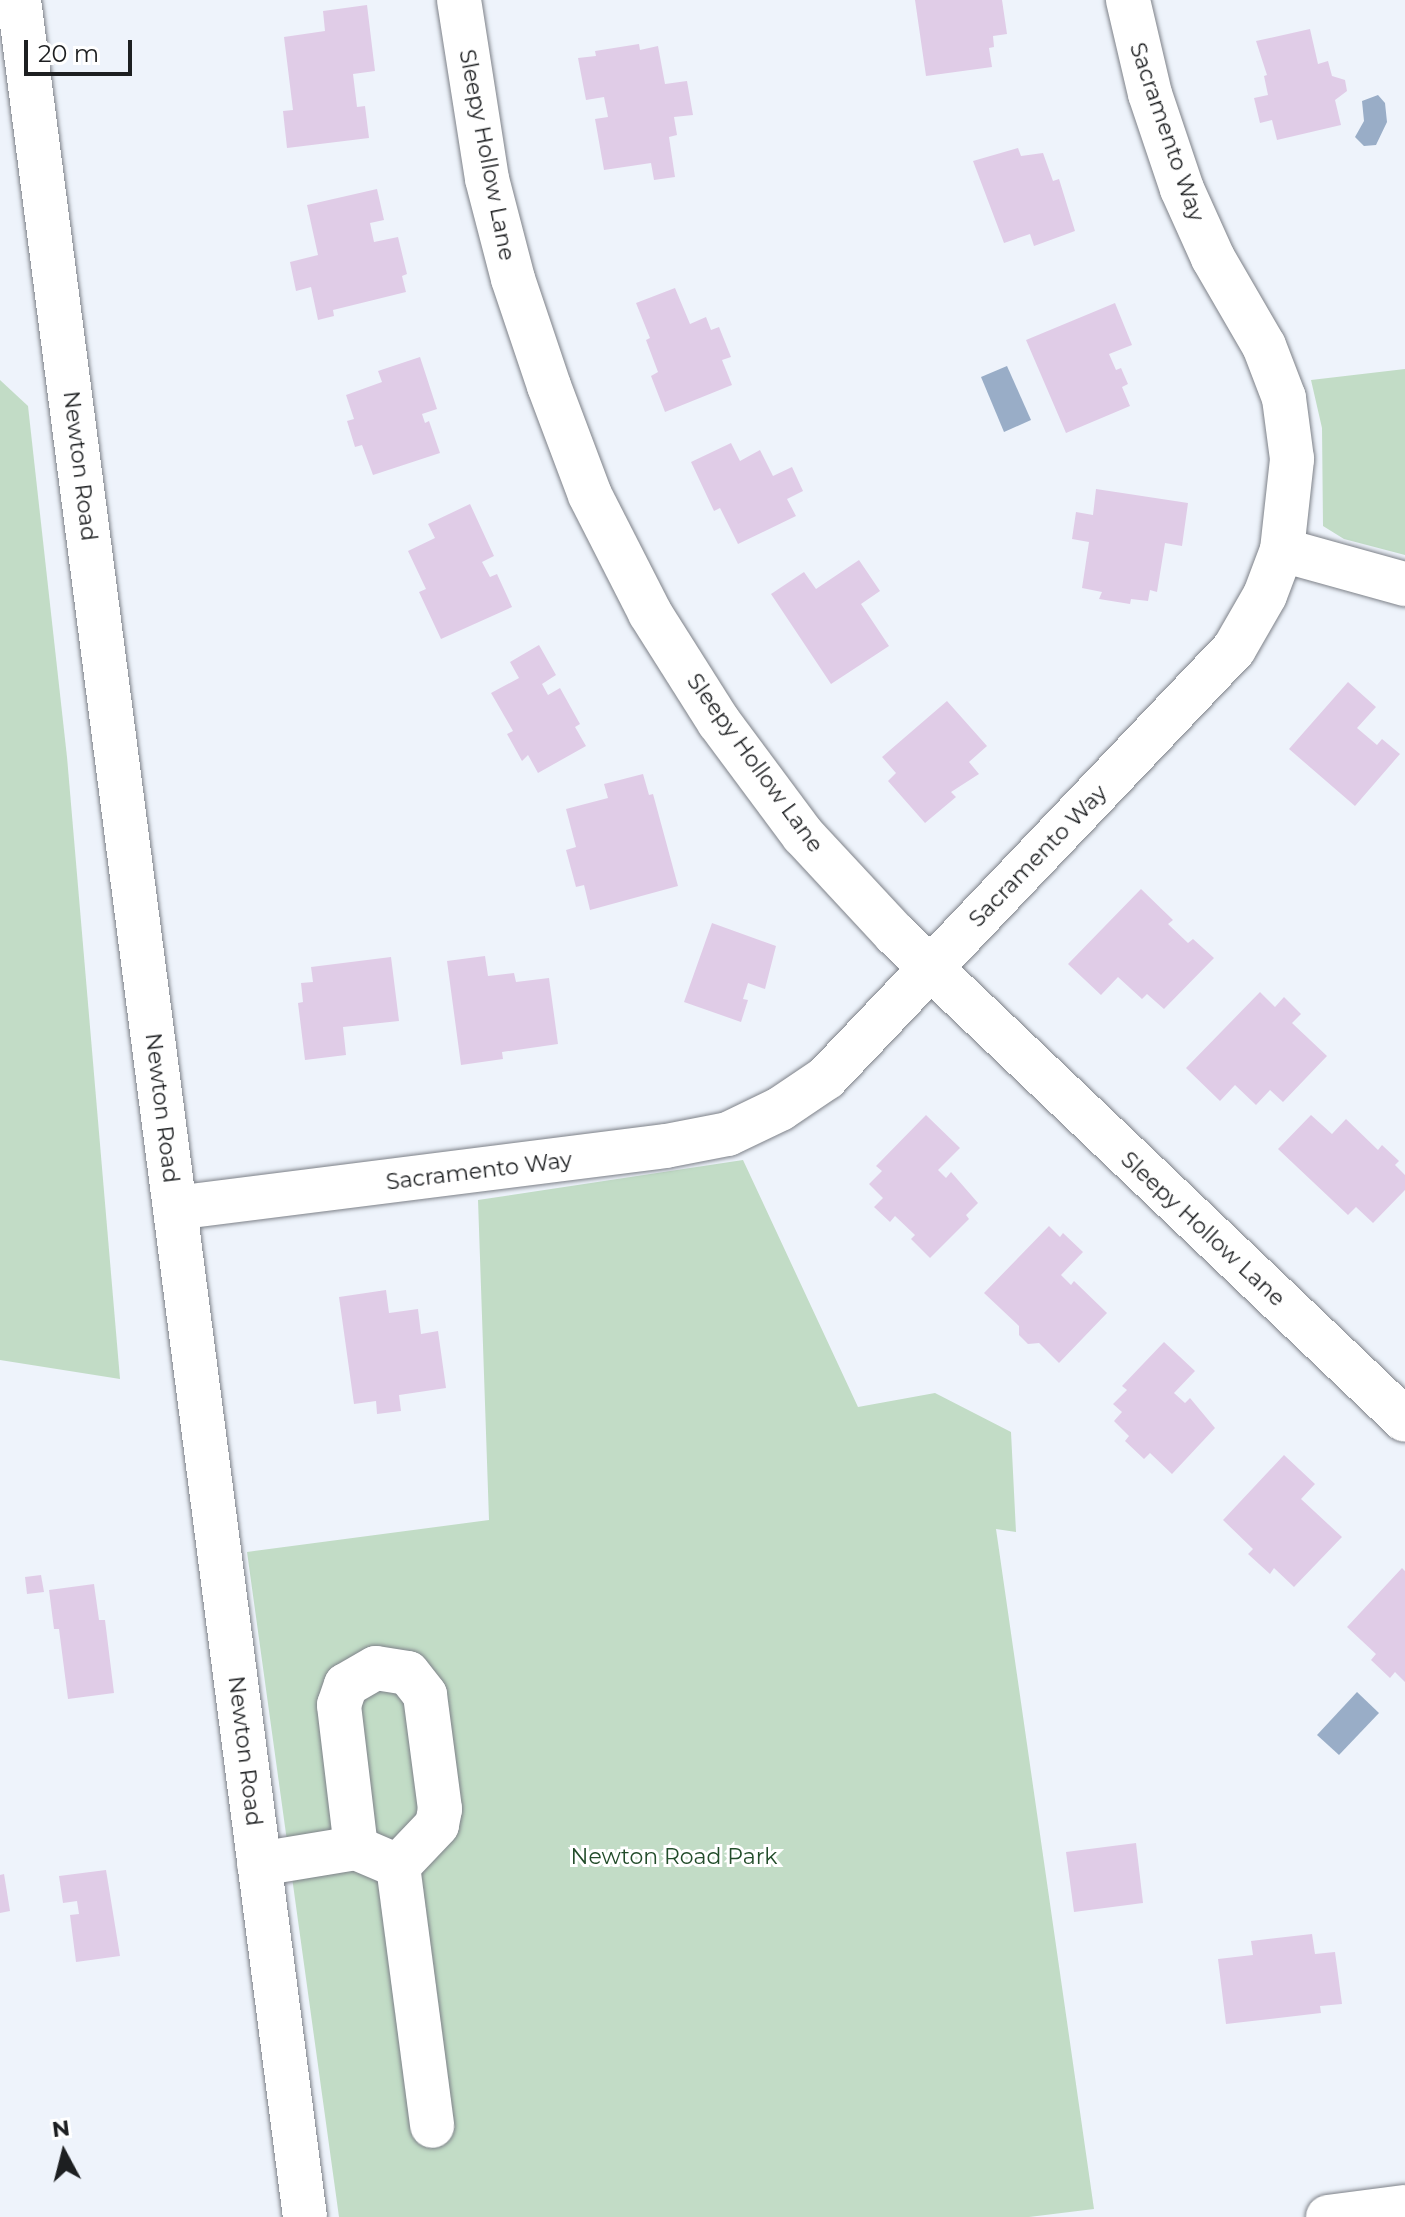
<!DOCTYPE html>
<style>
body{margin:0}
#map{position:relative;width:1405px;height:2217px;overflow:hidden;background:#eef3fb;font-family:Montserrat,sans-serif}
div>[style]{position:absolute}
.green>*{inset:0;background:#c2dcc6}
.water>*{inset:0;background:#99adc7}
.building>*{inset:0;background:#e0cce7}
.roads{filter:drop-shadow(0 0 2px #7d8188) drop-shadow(0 0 2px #7d8188)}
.minor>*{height:44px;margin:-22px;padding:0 22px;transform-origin:22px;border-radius:22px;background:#fff}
span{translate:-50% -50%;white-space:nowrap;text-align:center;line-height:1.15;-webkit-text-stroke:6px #fff;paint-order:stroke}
.street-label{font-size:22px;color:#1d1f21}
.park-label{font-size:22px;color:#224c2a}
.north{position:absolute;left:24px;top:2113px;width:80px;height:80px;-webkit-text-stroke:6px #fff;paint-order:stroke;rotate:353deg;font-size:22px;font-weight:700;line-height:32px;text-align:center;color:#1d1f21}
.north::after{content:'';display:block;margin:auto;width:28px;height:36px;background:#1d1f21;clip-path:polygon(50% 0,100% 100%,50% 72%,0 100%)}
.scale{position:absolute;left:24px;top:40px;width:108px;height:36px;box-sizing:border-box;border:4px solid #1d1f21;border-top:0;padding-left:10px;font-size:24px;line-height:28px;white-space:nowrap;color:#1d1f21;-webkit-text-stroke:6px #fff;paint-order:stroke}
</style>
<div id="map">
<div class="green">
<div style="clip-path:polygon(1405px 369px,1405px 555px,1344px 539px,1323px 526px,1322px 428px,1311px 380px)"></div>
<div style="clip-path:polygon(0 380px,28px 406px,67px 757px,120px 1379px,0 1360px)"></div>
<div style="clip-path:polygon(743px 1160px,858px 1407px,935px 1393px,1011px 1432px,1016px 1532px,996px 1529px,1094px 2209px,1029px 2217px,339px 2217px,247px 1552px,489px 1520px,478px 1200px)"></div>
</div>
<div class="water">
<div style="clip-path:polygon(1378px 95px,1385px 103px,1387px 122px,1376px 145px,1364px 146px,1355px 137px,1364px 121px,1362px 101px)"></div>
<div style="clip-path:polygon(1007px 366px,1031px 420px,1004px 432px,981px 377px)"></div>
<div style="clip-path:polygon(1357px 1692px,1379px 1713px,1339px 1755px,1317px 1735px)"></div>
</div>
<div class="building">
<div style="clip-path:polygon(915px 0,1002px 0,1007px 34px,993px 36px,994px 47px,989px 48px,992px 67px,926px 76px)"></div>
<div style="clip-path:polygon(367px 5px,375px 71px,353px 74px,357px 107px,365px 106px,369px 138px,287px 148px,283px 111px,293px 110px,284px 37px,325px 31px,323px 11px)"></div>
<div style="clip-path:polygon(1310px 29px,1318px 64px,1328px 61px,1332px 76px,1345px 80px,1347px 91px,1335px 100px,1341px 125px,1277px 140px,1272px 120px,1260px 123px,1254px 98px,1268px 95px,1264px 76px,1267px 75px,1256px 41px)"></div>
<div style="clip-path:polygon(639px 44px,640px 50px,658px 46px,665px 84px,687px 81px,693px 115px,674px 117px,677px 135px,669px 137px,675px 177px,654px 180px,651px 163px,604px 170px,595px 119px,608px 117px,604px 97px,586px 100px,578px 58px,596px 56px,595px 51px)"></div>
<div style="clip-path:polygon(1018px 148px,1021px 156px,1043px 153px,1053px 181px,1059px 179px,1075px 231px,1034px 246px,1030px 234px,1004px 243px,973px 161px)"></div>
<div style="clip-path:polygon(377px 189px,384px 220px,370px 223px,374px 242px,398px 237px,407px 274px,402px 276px,406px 292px,333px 310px,334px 316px,318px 320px,311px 287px,296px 291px,290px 262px,318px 255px,307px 205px)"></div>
<div style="clip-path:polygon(675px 288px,690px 324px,706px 317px,711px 330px,719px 327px,731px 357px,722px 360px,732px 385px,665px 412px,651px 376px,658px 372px,646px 340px,650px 338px,636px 303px)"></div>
<div style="clip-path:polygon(1115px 303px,1132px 345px,1109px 354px,1116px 370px,1121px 368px,1128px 384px,1122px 387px,1130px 406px,1066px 433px,1026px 340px)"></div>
<div style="clip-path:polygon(420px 357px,437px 409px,422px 414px,425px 423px,429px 421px,440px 453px,373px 475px,362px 445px,355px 447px,347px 421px,354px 419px,346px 395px,382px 382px,378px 371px)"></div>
<div style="clip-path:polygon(731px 443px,740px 461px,760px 450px,773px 476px,792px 467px,803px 491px,787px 499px,796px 516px,738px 544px,720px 508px,714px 511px,691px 462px)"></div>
<div style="clip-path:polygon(1096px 489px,1188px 503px,1182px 546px,1165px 543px,1157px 592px,1150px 590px,1148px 601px,1131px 599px,1130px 604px,1099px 599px,1102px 592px,1082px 588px,1089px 542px,1072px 539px,1076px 512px,1093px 515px)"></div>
<div style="clip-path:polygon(470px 504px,494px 556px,482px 562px,490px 577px,497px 574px,512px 607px,441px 639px,419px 592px,426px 589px,408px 551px,435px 538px,428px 524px)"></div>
<div style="clip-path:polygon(859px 560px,880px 591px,861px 604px,889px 646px,831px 684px,771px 594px,804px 572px,816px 589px)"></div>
<div style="clip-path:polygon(539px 645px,556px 675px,542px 684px,548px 695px,560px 688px,580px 724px,575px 727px,586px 746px,538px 773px,528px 755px,522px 761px,507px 734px,513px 731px,491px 693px,519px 678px,510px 662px)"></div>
<div style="clip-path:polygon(1348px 682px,1376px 707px,1357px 728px,1377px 745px,1382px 739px,1400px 754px,1355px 806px,1289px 749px)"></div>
<div style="clip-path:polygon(947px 701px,987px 746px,969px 762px,979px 774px,951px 792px,956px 797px,925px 823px,888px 781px,896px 773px,882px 757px)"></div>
<div style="clip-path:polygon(643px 774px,649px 795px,653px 794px,678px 886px,590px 910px,584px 885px,576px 887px,566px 850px,576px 847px,566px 809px,608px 798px,604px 784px)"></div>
<div style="clip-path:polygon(1141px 889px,1173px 920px,1168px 924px,1188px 943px,1193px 939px,1214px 958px,1164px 1009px,1147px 994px,1142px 999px,1118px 977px,1101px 995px,1068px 964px)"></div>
<div style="clip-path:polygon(712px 923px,776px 946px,765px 989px,748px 983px,743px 999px,748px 1000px,741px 1022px,684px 1002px)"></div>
<div style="clip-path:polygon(485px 956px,488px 976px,514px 973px,516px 982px,549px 978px,558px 1044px,502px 1052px,503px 1059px,461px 1065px,447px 961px)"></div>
<div style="clip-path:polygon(391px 957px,399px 1021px,343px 1027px,346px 1055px,305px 1060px,298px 1003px,303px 1002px,301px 983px,313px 982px,311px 967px)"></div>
<div style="clip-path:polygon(1260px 992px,1275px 1007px,1284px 997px,1301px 1014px,1292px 1023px,1327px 1056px,1283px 1102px,1270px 1090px,1256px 1105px,1235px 1085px,1220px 1101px,1186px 1068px)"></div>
<div style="clip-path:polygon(926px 1115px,960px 1148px,938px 1170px,946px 1178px,951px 1172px,978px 1203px,966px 1215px,969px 1219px,930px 1258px,911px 1239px,915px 1235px,895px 1216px,890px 1222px,874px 1207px,883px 1198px,869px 1184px,882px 1171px,876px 1166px)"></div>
<div style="clip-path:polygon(1311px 1115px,1332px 1134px,1346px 1119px,1378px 1150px,1382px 1145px,1399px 1161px,1395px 1165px,1405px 1175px,1405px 1190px,1373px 1223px,1356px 1207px,1348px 1215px,1278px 1149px)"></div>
<div style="clip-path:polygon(1049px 1226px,1060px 1237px,1063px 1233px,1083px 1252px,1061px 1275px,1071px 1285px,1074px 1281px,1107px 1313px,1059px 1363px,1039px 1343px,1028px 1344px,1019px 1335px,1019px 1326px,984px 1293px)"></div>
<div style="clip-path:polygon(386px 1290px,389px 1313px,418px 1309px,421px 1334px,438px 1331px,446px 1388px,399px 1395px,401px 1411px,377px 1414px,376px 1401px,354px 1404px,339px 1297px)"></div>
<div style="clip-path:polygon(1164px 1342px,1195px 1371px,1174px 1393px,1185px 1403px,1190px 1398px,1215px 1428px,1172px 1474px,1150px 1453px,1144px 1459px,1125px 1441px,1129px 1436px,1114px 1421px,1122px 1412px,1113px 1404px,1127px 1390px,1122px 1386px)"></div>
<div style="clip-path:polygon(1284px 1455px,1315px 1484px,1301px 1499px,1342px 1537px,1294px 1587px,1274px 1568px,1270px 1574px,1248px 1554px,1253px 1549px,1223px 1520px)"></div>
<div style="clip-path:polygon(1402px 1568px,1405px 1571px,1405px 1682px,1395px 1672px,1390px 1678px,1371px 1660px,1376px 1654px,1347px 1627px)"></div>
<div style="clip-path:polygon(41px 1575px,44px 1592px,27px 1594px,25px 1577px)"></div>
<div style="clip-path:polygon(94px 1584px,99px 1620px,105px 1620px,114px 1693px,68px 1699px,59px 1629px,54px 1629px,49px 1590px)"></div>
<div style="clip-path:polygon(1136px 1843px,1143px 1903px,1074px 1912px,1066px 1852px)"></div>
<div style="clip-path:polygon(106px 1870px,120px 1956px,76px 1962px,70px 1915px,79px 1914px,77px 1901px,63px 1903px,59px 1876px)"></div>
<div style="clip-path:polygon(4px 1874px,10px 1911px,0 1913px,0 1875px)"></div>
<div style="clip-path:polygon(1312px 1934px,1315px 1954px,1335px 1952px,1342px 2004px,1320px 2006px,1321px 2013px,1226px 2024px,1218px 1959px,1253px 1955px,1251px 1941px)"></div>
</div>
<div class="roads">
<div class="minor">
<div style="left:19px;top:0;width:2235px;rotate:82.65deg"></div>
<div style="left:459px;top:0;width:181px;rotate:81.1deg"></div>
<div style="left:487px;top:179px;width:103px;rotate:75.4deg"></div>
<div style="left:513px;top:279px;width:113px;rotate:71.4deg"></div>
<div style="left:549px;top:386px;width:116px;rotate:69.4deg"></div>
<div style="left:590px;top:495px;width:132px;rotate:63deg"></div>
<div style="left:650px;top:613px;width:129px;rotate:57.7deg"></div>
<div style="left:719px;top:722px;width:141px;rotate:53.4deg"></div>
<div style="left:803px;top:835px;width:135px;rotate:47.1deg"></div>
<div style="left:895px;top:934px;width:704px;rotate:43.62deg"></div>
<div style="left:1282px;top:550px;width:128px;rotate:15.5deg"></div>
<div style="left:175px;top:1208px;width:495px;rotate:-7.2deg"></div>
<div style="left:666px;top:1146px;width:63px;rotate:-11deg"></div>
<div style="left:728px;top:1134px;width:58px;rotate:-25.7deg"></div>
<div style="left:780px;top:1109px;width:55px;rotate:-34deg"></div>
<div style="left:826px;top:1078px;width:592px;rotate:-46.44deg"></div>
<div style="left:1234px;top:649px;width:62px;rotate:-60.1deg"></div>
<div style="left:1265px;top:595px;width:48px;rotate:-69.3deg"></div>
<div style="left:1282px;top:550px;width:92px;rotate:-83.7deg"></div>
<div style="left:1292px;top:459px;width:62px;rotate:-97.5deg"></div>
<div style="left:1284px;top:398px;width:56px;rotate:-111deg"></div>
<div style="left:1264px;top:346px;width:102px;rotate:-120.1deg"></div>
<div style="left:1213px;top:258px;width:76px;rotate:-114.2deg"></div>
<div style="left:1182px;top:189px;width:100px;rotate:-108.6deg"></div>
<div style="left:1150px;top:94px;width:97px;rotate:-103.2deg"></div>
<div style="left:356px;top:1848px;width:144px;rotate:-96.8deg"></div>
<div style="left:339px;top:1705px;width:21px;rotate:-71deg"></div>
<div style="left:346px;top:1685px;width:34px;rotate:-30deg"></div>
<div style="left:376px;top:1668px;width:32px;rotate:9deg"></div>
<div style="left:408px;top:1673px;width:28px;rotate:52deg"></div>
<div style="left:425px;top:1695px;width:115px;rotate:82.5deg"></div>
<div style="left:440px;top:1809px;width:16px;rotate:101deg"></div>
<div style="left:437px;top:1825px;width:57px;rotate:133.6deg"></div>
<div style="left:259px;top:1864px;width:98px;rotate:-9.4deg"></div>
<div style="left:356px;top:1848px;width:46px;rotate:23.2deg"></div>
<div style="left:398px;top:1866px;width:262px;rotate:82.5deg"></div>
<div style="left:1328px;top:2217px;width:78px;rotate:-7.4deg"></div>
</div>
</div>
<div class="street-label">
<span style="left:1167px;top:132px;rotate:71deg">Sacramento Way</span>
<span style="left:487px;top:155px;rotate:79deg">Sleepy Hollow Lane</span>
<span style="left:80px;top:466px;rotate:83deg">Newton Road</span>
<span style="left:755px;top:763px;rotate:54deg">Sleepy Hollow Lane</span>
<span style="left:1038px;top:856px;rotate:-46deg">Sacramento Way</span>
<span style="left:162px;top:1108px;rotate:83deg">Newton Road</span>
<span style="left:479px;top:1171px;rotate:-7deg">Sacramento Way</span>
<span style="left:1203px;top:1229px;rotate:43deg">Sleepy Hollow Lane</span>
<span style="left:245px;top:1751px;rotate:83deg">Newton Road</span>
</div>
<div class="park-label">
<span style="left:674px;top:1857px">Newton Road Park</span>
</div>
<div class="north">N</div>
<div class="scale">20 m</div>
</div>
